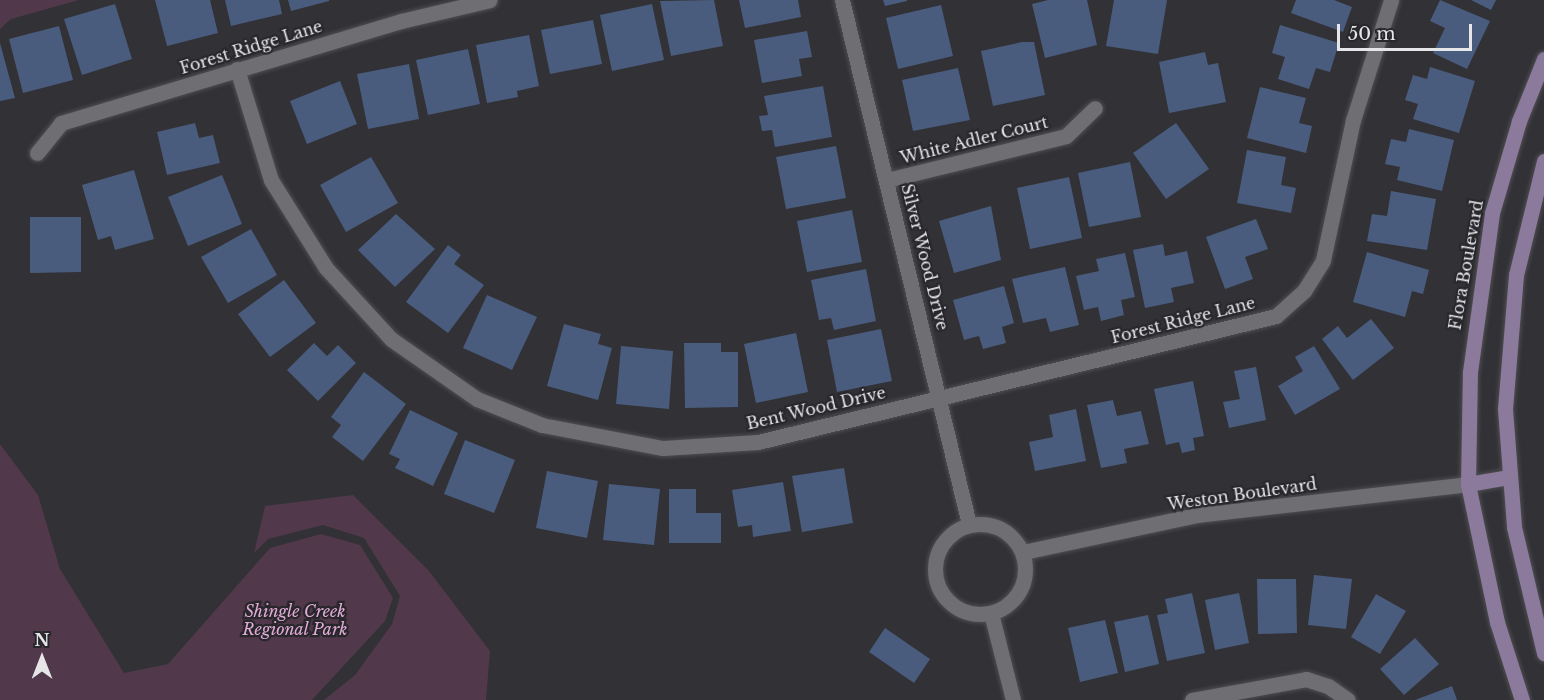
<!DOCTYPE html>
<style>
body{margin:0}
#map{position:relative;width:1544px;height:700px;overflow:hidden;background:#313136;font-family:"Libre Baskerville",serif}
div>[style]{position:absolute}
.green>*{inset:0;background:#51384b}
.building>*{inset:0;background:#4a5c7d}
.roads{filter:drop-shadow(0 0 2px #4e4e52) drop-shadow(0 0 2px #4e4e52)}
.street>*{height:15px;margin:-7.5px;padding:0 7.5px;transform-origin:7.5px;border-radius:7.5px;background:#6e6e73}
.street>.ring{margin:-7.5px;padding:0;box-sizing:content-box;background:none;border:15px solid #6e6e73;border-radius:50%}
.secondary>*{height:15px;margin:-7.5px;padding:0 7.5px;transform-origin:7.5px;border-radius:7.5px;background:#8c7a9c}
span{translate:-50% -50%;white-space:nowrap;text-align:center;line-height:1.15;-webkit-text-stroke:4.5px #27272c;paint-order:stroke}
.street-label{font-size:16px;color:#e6e6e9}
.park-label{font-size:16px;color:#e4abd7;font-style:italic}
.north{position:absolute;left:12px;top:628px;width:60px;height:60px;-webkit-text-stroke:4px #27272c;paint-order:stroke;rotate:0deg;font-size:16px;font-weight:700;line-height:24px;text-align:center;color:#e6e6e9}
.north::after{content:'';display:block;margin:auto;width:21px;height:27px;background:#e6e6e9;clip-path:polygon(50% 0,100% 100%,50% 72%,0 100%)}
.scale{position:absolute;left:1337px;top:24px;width:135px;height:27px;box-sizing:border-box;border:3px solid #e6e6e9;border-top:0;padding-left:8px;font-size:18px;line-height:21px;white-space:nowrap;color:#e6e6e9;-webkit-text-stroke:4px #27272c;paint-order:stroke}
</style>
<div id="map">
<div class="green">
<div style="clip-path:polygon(0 0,79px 0,11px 19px,0 29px)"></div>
<div style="clip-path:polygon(0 444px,38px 495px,60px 569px,124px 673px,168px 664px,270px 548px,321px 534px,360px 545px,393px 598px,385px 621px,312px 700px,0 700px)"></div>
<div style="clip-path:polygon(353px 495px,429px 571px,490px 651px,486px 700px,324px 700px,355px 675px,392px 624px,400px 596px,364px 538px,323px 525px,268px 539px,254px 553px,265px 506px)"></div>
</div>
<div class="building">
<div style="clip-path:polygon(155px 0,210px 0,218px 33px,167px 46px)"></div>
<div style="clip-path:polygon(225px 0,279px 0,282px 14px,231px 26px)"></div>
<div style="clip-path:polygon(288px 0,329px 0,329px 1px,291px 11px)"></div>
<div style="clip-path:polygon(714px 0,723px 46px,671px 56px,660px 1px)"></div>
<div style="clip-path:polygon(739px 0,798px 0,801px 17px,745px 28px)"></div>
<div style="clip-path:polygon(883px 0,907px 0,907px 1px,885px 6px)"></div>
<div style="clip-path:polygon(1048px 0,1087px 0,1097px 45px,1045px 58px,1032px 4px)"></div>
<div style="clip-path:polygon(1114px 0,1167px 0,1158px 54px,1106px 46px)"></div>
<div style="clip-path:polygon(1296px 0,1334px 0,1352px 7px,1343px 32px,1291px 13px)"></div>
<div style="clip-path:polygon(1440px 0,1490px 21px,1467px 69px,1433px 53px,1445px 28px,1430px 21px)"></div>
<div style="clip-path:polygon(1471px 0,1496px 0,1491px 10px)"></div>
<div style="clip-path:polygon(115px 4px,132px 59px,82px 75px,64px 19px)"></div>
<div style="clip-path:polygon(652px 4px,664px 60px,612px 71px,600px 15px)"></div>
<div style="clip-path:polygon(941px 5px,953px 56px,898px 69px,886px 18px)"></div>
<div style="clip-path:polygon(593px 20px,602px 64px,550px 74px,541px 30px)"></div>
<div style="clip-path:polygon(1280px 25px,1339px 43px,1330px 72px,1316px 68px,1309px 89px,1278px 79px,1285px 57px,1272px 53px)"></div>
<div style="clip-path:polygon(59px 26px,73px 80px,23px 93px,9px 39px)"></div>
<div style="clip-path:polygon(807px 31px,812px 57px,799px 59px,802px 76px,762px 83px,754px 40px)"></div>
<div style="clip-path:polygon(529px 35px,539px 86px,517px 91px,518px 97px,487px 103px,476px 45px)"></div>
<div style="clip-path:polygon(1022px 42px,1034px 42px,1045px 95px,993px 106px,981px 51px)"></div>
<div style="clip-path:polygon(0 43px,15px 98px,0 101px)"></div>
<div style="clip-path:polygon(468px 49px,480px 104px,428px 115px,416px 60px)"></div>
<div style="clip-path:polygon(1205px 52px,1208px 65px,1218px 63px,1226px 102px,1169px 113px,1159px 62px)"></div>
<div style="clip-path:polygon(409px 64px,419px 119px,368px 129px,357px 74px)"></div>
<div style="clip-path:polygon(1430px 67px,1475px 81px,1459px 133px,1413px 119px,1418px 104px,1405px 100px,1413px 75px,1427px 79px)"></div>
<div style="clip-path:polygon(958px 68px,970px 120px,913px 131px,902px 80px)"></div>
<div style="clip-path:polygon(340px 81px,357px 124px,307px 144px,290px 101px)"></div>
<div style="clip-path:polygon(823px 86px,832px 137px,775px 147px,772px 130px,762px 131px,759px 116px,768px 115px,764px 96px)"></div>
<div style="clip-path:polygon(1260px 87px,1306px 98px,1299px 123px,1312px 126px,1306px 153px,1247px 138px)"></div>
<div style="clip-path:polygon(195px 123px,199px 138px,213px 135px,220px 163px,167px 175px,157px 132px)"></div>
<div style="clip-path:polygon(1176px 123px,1209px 169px,1166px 199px,1133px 153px)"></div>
<div style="clip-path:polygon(1409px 129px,1454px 140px,1442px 191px,1397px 180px,1400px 167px,1385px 164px,1391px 139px,1406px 142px)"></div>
<div style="clip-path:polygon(836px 146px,846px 198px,786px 209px,776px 157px)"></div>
<div style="clip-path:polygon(1247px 150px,1286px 157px,1281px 185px,1296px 188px,1291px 213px,1237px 203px)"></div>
<div style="clip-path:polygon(371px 157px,398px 203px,346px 232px,320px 185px)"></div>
<div style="clip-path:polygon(1130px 162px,1141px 217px,1089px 227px,1078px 173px)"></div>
<div style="clip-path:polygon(134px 170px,154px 239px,115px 250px,111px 236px,98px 240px,82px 185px)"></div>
<div style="clip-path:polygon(222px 175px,242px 224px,188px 246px,168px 197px)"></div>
<div style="clip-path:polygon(1069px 177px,1082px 238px,1030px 249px,1017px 188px)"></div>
<div style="clip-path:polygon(1391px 191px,1436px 199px,1427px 250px,1367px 241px,1372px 214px,1387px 216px)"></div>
<div style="clip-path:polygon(991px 206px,1001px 260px,954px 273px,939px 221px)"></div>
<div style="clip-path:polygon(852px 210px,862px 262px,807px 272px,797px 221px)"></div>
<div style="clip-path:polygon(396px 214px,435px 249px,395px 287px,358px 250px)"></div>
<div style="clip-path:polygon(30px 217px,81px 217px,81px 272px,30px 273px)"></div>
<div style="clip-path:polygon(1256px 219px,1268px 249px,1245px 257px,1253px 279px,1225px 289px,1206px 237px)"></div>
<div style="clip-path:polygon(251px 229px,277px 275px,228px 303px,201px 257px)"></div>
<div style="clip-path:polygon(1163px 244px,1165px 256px,1187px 251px,1194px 283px,1171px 288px,1174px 302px,1145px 308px,1133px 250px)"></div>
<div style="clip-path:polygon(448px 245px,461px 255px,454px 264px,484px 285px,448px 333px,406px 302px)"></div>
<div style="clip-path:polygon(1367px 252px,1429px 270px,1423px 294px,1412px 291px,1405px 317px,1353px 302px)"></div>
<div style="clip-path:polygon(1125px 253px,1135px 297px,1121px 300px,1124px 315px,1101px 321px,1098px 307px,1084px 310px,1076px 276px,1099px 271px,1096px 259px)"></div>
<div style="clip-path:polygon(1065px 267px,1079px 325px,1050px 332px,1046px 318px,1023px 323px,1012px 279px)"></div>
<div style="clip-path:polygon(866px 269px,876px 321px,834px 330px,831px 318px,819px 320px,811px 280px)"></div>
<div style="clip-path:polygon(284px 280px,316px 323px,270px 357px,238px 314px)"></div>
<div style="clip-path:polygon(1004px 286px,1014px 323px,1002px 327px,1006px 343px,983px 349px,979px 336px,964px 340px,953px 300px)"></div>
<div style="clip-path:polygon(487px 295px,537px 317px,512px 370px,463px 348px)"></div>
<div style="clip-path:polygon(1371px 319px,1394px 348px,1353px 380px,1322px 339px,1338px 326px,1347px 338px)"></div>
<div style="clip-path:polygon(564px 324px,601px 334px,598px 344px,612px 348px,598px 400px,547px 386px)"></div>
<div style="clip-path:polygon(881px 329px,892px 381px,837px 392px,827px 340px)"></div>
<div style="clip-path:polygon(796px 333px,808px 392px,756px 403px,744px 344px)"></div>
<div style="clip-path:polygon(314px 343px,327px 356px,338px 345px,356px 363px,318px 401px,287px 370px)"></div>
<div style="clip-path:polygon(684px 343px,721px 343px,721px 352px,738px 352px,738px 407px,685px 408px)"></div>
<div style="clip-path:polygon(621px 346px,673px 351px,669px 409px,616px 404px)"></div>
<div style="clip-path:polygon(1314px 346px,1340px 389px,1295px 415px,1278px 386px,1303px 371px,1295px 357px)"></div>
<div style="clip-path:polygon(1256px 367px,1266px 420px,1229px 428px,1223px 402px,1240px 399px,1234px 371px)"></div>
<div style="clip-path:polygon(364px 372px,406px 404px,363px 461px,332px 437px,341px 425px,331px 417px)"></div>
<div style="clip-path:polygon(1193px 381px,1204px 436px,1193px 438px,1195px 450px,1182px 453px,1179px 442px,1166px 445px,1154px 389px)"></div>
<div style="clip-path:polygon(1113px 400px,1117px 416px,1141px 411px,1149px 444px,1124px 449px,1127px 463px,1101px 468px,1087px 405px)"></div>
<div style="clip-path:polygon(1076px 409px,1086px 461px,1035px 471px,1029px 442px,1053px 437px,1049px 415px)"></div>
<div style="clip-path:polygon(410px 410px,458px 433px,433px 486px,395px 468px,400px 459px,389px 454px)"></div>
<div style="clip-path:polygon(465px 440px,515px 460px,494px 513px,444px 494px)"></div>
<div style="clip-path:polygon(844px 468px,853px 523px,802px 532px,792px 476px)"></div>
<div style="clip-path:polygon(547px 471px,598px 481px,587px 538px,536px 528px)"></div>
<div style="clip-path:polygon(783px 482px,791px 531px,753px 537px,752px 525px,738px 527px,732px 490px)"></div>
<div style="clip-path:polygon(609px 484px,660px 489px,654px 545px,603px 540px)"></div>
<div style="clip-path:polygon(669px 489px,696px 489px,696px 513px,721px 513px,721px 543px,669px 543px)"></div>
<div style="clip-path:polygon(1314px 575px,1352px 579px,1346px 629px,1308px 625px)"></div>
<div style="clip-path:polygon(1257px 579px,1296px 579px,1297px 633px,1258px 634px)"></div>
<div style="clip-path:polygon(1192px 593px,1205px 653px,1167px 661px,1157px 615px,1168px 613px,1165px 599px)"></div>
<div style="clip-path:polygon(1239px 593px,1249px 643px,1215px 650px,1205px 600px)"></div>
<div style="clip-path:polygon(1376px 594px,1406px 611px,1380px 654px,1351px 637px)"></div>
<div style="clip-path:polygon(1148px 615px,1159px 664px,1125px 672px,1114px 622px)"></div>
<div style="clip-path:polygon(1105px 620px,1118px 673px,1080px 682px,1068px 628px)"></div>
<div style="clip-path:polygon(885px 628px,930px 659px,914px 683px,869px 652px)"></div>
<div style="clip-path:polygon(1415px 638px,1439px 664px,1404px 695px,1380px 669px)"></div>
<div style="clip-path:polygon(1452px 686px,1457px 700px,1415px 700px)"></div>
</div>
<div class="roads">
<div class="street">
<div style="left:842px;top:0;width:539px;rotate:76.38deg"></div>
<div style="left:237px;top:69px;width:116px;rotate:73deg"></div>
<div style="left:271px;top:180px;width:104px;rotate:58deg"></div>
<div style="left:326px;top:268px;width:96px;rotate:47.5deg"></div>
<div style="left:391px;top:339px;width:105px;rotate:34.9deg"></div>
<div style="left:477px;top:399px;width:70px;rotate:21.8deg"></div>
<div style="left:542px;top:425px;width:123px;rotate:10.8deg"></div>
<div style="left:663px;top:448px;width:95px;rotate:-3.6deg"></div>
<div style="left:758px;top:442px;width:533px;rotate:-13.67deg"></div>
<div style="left:1276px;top:316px;width:38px;rotate:-42deg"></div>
<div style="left:1304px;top:291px;width:36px;rotate:-58deg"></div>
<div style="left:1323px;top:260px;width:143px;rotate:-77.9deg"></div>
<div style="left:1353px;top:120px;width:126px;rotate:-72.4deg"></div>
<div style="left:37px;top:153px;width:38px;rotate:-51deg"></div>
<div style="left:61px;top:123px;width:355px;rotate:-16.7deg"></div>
<div style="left:401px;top:21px;width:91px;rotate:-13.3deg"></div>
<div style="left:887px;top:180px;width:184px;rotate:-13.8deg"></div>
<div style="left:1066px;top:136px;width:40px;rotate:-44deg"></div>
<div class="ring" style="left:935px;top:524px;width:75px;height:75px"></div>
<div style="left:1023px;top:552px;width:178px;rotate:-12deg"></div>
<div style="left:1197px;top:515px;width:273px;rotate:-6.5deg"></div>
<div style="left:991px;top:613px;width:90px;rotate:75.8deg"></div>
<div style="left:1192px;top:700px;width:116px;rotate:-10.4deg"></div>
<div style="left:1306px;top:679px;width:23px;rotate:18deg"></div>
<div style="left:1328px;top:686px;width:24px;rotate:35deg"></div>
</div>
<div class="secondary">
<div style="left:1544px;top:161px;width:117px;rotate:103.8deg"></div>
<div style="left:1516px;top:275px;width:134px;rotate:94.7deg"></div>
<div style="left:1505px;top:409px;width:118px;rotate:85.6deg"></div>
<div style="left:1514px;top:527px;width:130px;rotate:76.6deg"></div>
<div style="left:1468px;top:484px;width:42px;rotate:-9.7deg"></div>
<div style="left:1522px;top:700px;width:82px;rotate:-107.8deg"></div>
<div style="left:1497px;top:622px;width:141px;rotate:-101.9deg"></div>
<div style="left:1468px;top:484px;width:112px;rotate:-89deg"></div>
<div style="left:1470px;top:372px;width:161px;rotate:-82.1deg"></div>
<div style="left:1492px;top:213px;width:96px;rotate:-73.6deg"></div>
<div style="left:1519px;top:121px;width:67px;rotate:-68deg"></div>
</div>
</div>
<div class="street-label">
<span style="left:251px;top:47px;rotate:-17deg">Forest Ridge Lane</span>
<span style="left:974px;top:140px;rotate:-14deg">White Adler Court</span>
<span style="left:925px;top:257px;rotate:76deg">Silver Wood Drive</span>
<span style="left:1466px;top:265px;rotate:-80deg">Flora Boulevard</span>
<span style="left:1183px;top:320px;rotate:-14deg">Forest Ridge Lane</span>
<span style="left:816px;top:408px;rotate:-13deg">Bent Wood Drive</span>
<span style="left:1242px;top:494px;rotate:-8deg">Weston Boulevard</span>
</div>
<div class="park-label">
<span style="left:295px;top:620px">Shingle Creek<br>Regional Park</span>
</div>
<div class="north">N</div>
<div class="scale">50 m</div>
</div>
